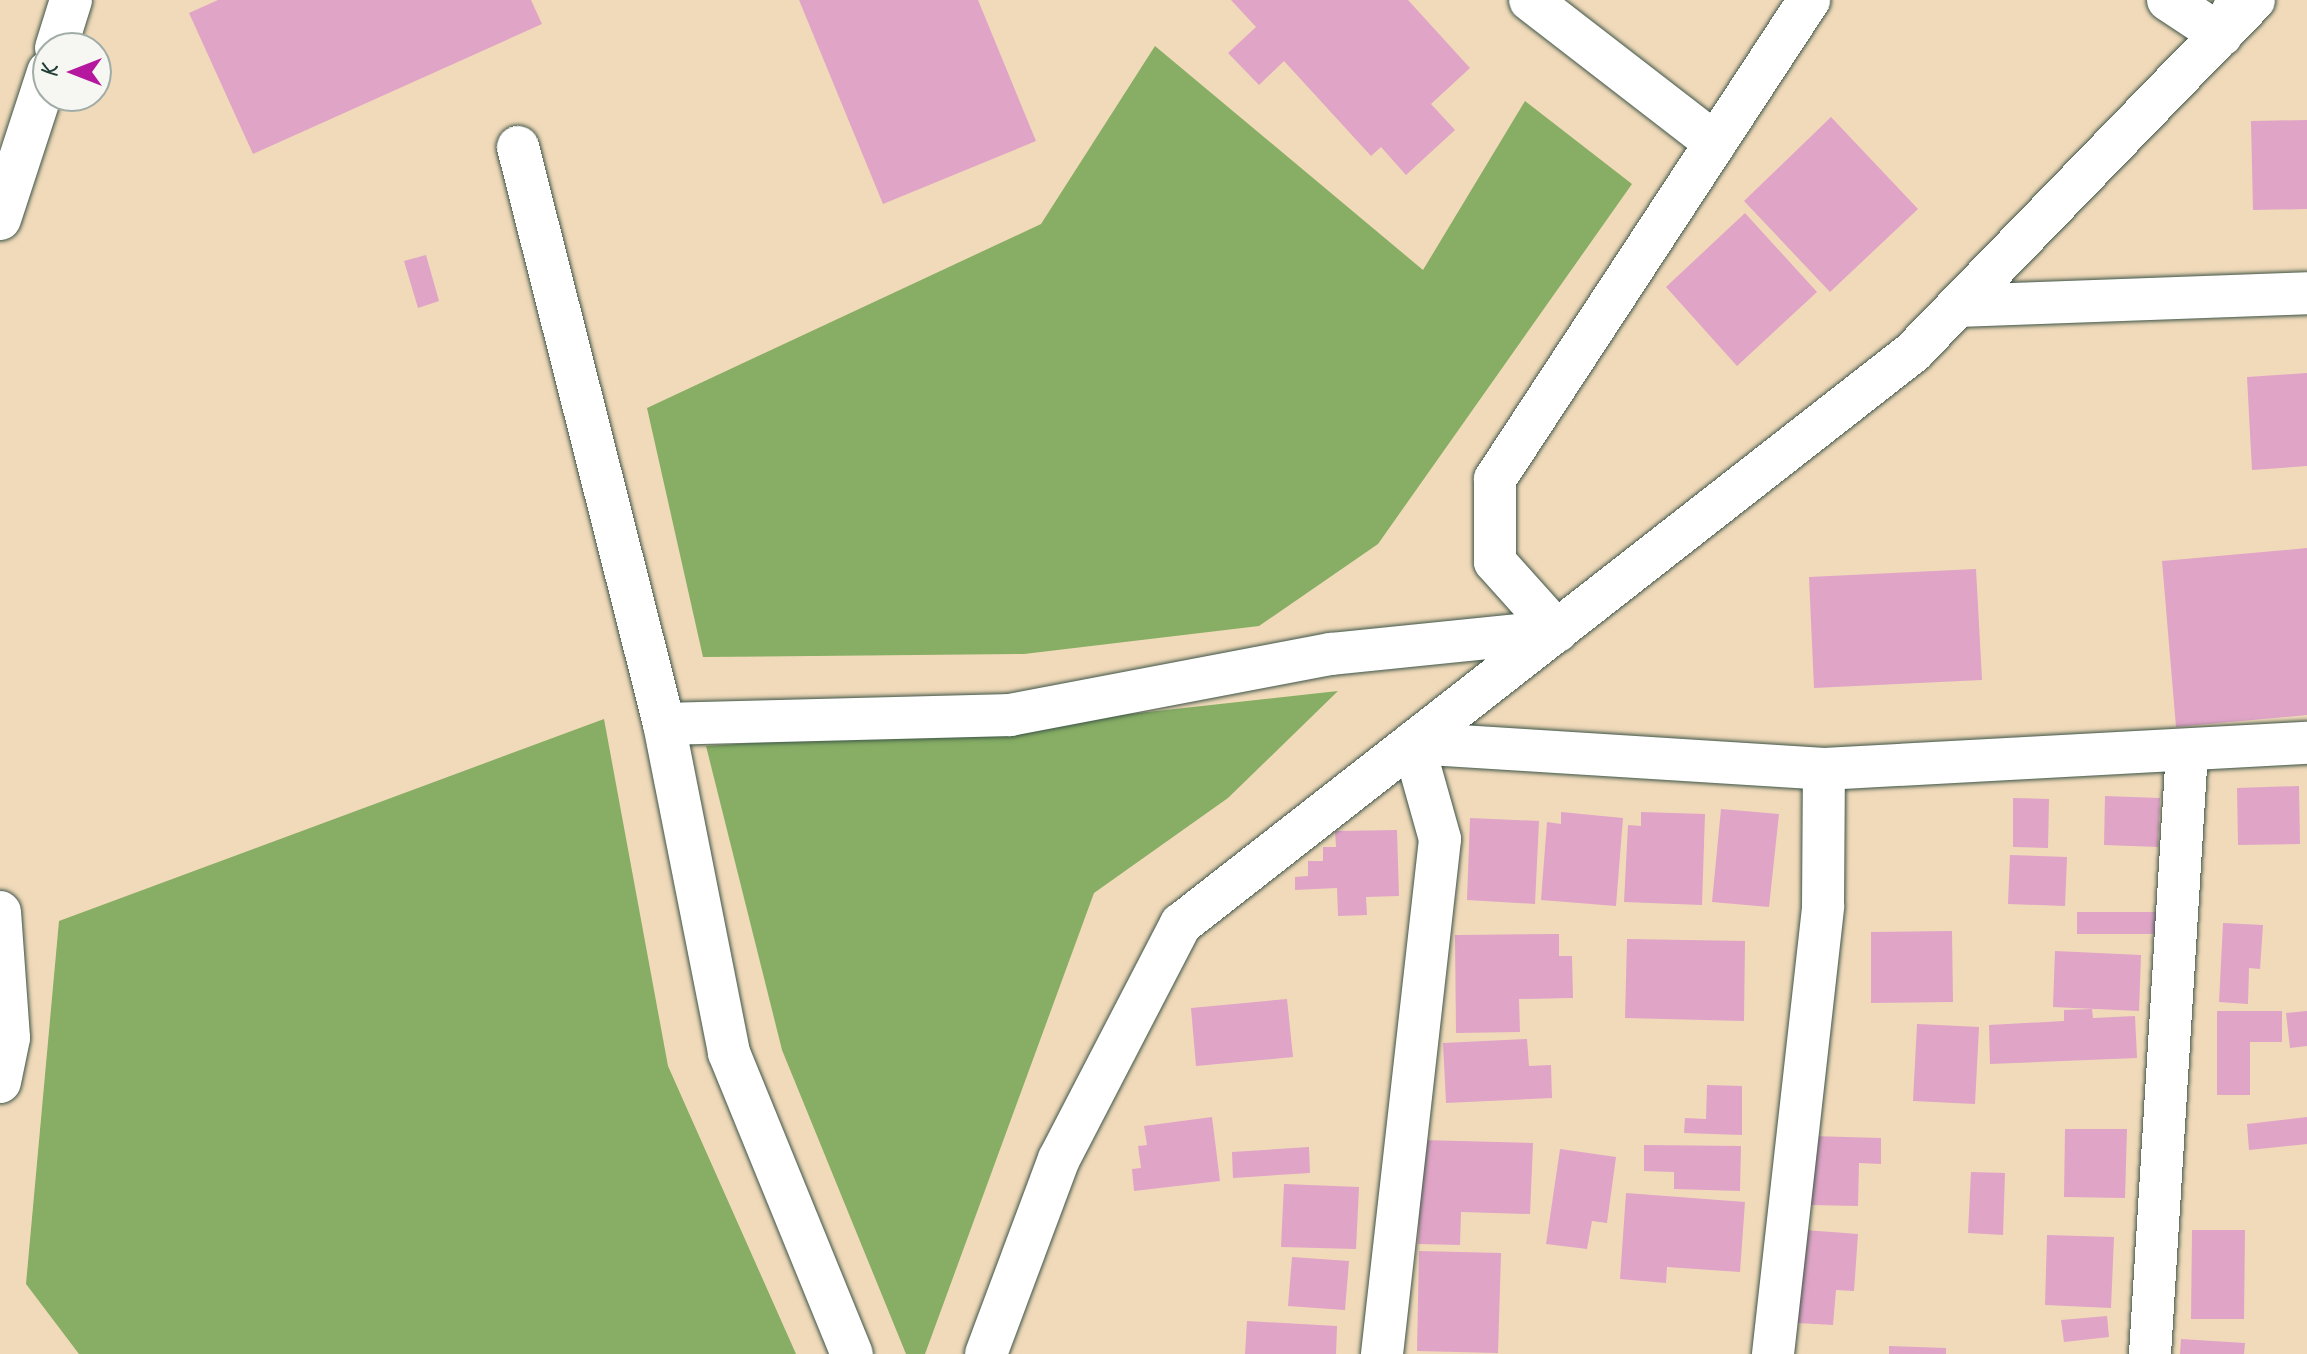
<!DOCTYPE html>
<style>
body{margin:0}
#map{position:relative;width:2307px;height:1354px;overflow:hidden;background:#f1daba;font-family:Caveat,sans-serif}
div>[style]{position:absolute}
.forest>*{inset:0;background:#87ae64}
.building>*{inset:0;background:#e0a4c7}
.roads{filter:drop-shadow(0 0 2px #3e5548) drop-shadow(0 0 2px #3e5548)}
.street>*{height:42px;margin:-21px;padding:0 21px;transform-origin:21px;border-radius:21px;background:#fff}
span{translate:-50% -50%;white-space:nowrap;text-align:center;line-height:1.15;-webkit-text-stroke:8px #f6f6f2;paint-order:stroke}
.north{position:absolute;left:32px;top:32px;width:80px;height:80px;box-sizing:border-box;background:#f6f6f2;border:2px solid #a0aca6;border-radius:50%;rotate:270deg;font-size:22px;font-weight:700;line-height:32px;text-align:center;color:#1f3d34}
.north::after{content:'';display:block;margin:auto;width:28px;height:36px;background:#b5179e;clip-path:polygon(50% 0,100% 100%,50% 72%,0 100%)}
</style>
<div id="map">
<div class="forest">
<div style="clip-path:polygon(1155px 46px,1423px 270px,1525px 101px,1632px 184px,1378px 544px,1259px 626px,1024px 654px,703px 657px,647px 408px,1041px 224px)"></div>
<div style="clip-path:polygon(1338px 691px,1228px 798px,1094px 893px,925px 1354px,906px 1354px,782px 1050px,706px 746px,1039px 724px)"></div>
<div style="clip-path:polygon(604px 719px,668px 1066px,796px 1354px,79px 1354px,26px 1284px,59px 921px)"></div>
</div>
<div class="building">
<div style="clip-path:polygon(218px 0,531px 0,542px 24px,253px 154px,189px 13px)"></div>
<div style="clip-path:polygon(799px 0,978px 0,1036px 141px,883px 204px)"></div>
<div style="clip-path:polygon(1231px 0,1408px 0,1470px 68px,1431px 104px,1455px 130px,1406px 175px,1381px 147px,1371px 156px,1284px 61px,1259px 85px,1228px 53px,1256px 27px)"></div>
<div style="clip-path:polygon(1831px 117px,1918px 209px,1830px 292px,1744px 201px)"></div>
<div style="clip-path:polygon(2307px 120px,2307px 209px,2253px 210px,2251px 121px)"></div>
<div style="clip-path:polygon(1745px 213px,1817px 292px,1737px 366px,1666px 287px)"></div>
<div style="clip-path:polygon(426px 255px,439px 301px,418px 308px,404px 261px)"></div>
<div style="clip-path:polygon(2307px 373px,2307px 466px,2252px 470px,2247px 377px)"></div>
<div style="clip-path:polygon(2307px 548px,2307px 715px,2176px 727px,2162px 561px)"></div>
<div style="clip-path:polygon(1976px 569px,1982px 680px,1814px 688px,1809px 577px)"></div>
<div style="clip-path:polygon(2299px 786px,2300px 844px,2238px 845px,2237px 788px)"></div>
<div style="clip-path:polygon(2105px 796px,2160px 798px,2158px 847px,2104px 845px)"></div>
<div style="clip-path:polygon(2013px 798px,2049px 799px,2048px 848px,2013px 847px)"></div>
<div style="clip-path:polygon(1721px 809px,1779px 814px,1769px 907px,1712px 902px)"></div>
<div style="clip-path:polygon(1561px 812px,1623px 818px,1616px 906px,1541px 900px,1547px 822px,1561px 824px)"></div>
<div style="clip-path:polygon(1641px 812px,1705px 814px,1702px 905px,1624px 902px,1628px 825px,1641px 826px)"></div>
<div style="clip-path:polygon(1470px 818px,1539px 821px,1535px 904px,1467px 900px)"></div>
<div style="clip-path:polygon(1397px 830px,1399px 896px,1366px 897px,1367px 915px,1338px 916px,1337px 888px,1295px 890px,1295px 877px,1308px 876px,1308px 861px,1323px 861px,1323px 847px,1336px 847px,1335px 831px)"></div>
<div style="clip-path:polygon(2010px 855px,2067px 857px,2065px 906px,2008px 904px)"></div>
<div style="clip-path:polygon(2077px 912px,2156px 912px,2156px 934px,2077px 934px)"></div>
<div style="clip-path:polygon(2223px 923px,2263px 925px,2260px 969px,2249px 968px,2248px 1004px,2219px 1002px)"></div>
<div style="clip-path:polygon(1952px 931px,1953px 1002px,1871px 1003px,1871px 932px)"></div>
<div style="clip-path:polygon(1559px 934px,1559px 956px,1572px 956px,1573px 998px,1519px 999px,1520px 1032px,1456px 1033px,1455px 935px)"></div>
<div style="clip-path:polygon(1627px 939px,1745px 941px,1744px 1021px,1625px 1018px)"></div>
<div style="clip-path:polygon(2055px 951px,2141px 955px,2139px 1011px,2053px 1007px)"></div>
<div style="clip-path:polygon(1287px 999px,1293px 1057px,1196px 1066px,1191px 1008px)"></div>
<div style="clip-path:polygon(2092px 1009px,2093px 1018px,2135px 1016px,2137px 1058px,1990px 1064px,1989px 1025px,2064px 1021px,2064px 1010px)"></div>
<div style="clip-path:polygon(2217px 1011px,2282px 1011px,2282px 1042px,2250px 1042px,2250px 1095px,2217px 1095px)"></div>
<div style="clip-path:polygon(2307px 1011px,2307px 1046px,2290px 1048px,2286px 1013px)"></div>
<div style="clip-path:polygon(1917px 1024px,1979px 1027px,1975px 1104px,1913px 1101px)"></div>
<div style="clip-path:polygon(1527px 1039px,1529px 1066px,1551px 1065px,1552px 1098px,1446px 1103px,1443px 1043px)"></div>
<div style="clip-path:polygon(1707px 1085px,1742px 1086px,1742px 1135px,1684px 1133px,1685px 1118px,1706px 1119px)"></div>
<div style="clip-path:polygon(1212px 1117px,1220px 1181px,1134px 1191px,1132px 1169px,1141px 1168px,1138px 1146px,1147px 1145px,1144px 1126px)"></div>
<div style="clip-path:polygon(2307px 1117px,2307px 1144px,2249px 1150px,2247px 1124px)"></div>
<div style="clip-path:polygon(2065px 1129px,2127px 1129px,2125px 1198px,2064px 1197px)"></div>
<div style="clip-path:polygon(1811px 1136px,1881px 1138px,1881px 1164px,1859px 1163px,1858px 1206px,1810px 1205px)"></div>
<div style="clip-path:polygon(1422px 1140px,1533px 1143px,1530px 1214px,1461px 1212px,1460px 1245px,1418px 1244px)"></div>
<div style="clip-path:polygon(1644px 1145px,1741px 1146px,1740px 1191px,1674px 1189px,1674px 1172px,1644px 1171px)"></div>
<div style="clip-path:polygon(1309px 1147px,1310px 1173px,1233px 1178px,1232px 1152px)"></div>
<div style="clip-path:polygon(1560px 1149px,1616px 1157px,1607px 1223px,1592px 1221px,1587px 1249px,1546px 1244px)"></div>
<div style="clip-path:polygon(1971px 1172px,2005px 1173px,2003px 1235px,1968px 1233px)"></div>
<div style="clip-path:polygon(1284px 1184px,1359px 1187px,1356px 1249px,1281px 1247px)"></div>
<div style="clip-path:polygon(1626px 1193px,1745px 1202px,1740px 1272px,1667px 1267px,1666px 1283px,1620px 1279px)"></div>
<div style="clip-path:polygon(1805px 1230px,1858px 1234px,1854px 1291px,1836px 1290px,1833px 1325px,1797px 1323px)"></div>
<div style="clip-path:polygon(2192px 1230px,2245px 1230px,2244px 1319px,2191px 1319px)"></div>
<div style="clip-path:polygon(2047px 1235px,2114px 1237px,2111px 1308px,2045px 1305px)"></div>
<div style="clip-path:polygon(1419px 1251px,1501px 1253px,1498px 1353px,1417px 1351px)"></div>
<div style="clip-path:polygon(1292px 1257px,1349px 1261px,1345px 1310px,1288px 1306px)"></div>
<div style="clip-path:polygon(2107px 1316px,2109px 1337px,2064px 1342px,2061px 1320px)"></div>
<div style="clip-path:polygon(1247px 1321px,1337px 1326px,1336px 1354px,1245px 1354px)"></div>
<div style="clip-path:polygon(2181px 1339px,2245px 1343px,2244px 1354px,2180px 1354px)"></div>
<div style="clip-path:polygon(1889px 1346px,1946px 1348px,1946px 1354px,1889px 1354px)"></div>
</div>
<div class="roads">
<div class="street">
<div style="left:1530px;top:0;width:234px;rotate:37.7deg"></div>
<div style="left:2168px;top:0;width:64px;rotate:33.4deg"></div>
<div style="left:2221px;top:35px;width:28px;rotate:-64deg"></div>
<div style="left:56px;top:48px;width:50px;rotate:-72.6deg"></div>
<div style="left:518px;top:147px;width:595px;rotate:75.8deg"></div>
<div style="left:664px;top:724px;width:335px;rotate:78.8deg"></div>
<div style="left:729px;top:1053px;width:325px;rotate:67.8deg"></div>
<div style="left:0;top:219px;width:155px;rotate:-71.9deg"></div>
<div style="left:1958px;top:306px;width:349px;rotate:-2.1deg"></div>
<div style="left:1557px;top:631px;width:93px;rotate:-131.9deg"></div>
<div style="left:1495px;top:562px;width:83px;rotate:-90deg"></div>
<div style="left:1495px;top:479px;width:573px;rotate:-56.75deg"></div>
<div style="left:664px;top:724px;width:346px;rotate:-1.5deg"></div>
<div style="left:1010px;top:715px;width:327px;rotate:-10.8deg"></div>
<div style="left:1331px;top:654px;width:227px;rotate:-5.8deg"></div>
<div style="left:0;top:912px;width:126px;rotate:85.9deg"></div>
<div style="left:9px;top:1038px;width:45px;rotate:101.6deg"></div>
<div style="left:986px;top:1354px;width:208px;rotate:-69.5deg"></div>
<div style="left:1059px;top:1159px;width:265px;rotate:-62.6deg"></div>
<div style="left:1181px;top:924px;width:929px;rotate:-38deg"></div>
<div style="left:1913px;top:352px;width:490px;rotate:-45.9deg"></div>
<div style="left:1382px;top:1354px;width:518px;rotate:-83.57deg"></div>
<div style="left:1440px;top:839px;width:100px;rotate:-105.7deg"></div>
<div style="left:1413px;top:743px;width:412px;rotate:3.6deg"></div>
<div style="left:1824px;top:769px;width:484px;rotate:-3.1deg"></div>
<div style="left:1773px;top:1354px;width:451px;rotate:-83.6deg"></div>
<div style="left:1823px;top:906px;width:137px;rotate:-89.6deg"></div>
<div style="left:2150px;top:1354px;width:605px;rotate:-86.49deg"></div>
</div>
</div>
<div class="north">K</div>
</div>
